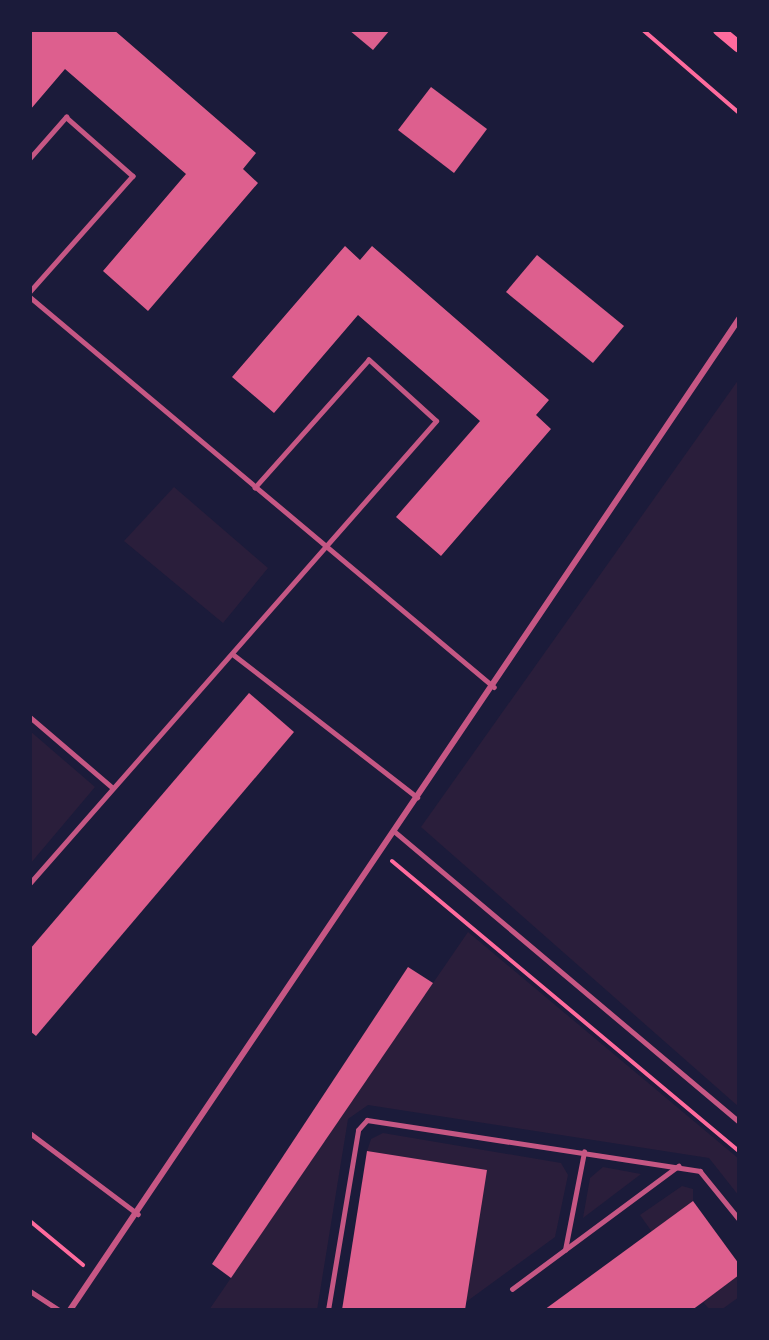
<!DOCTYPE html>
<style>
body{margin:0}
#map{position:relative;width:769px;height:1340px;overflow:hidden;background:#1b1b3a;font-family:Merriweather,serif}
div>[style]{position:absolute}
.green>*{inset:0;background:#2a1e3b}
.building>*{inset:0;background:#dd5f8e}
.path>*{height:4px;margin:-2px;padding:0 2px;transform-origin:2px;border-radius:2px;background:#ff6b9d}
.service>*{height:4.5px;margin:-2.25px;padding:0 2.25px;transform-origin:2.25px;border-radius:2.25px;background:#c65784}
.minor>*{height:6px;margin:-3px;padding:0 3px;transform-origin:3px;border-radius:3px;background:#c65784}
.secondary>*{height:12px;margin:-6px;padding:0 6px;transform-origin:6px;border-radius:6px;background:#ff6b9d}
span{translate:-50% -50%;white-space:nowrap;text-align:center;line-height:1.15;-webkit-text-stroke:6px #1b1b3a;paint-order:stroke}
.frame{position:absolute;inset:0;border:32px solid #1b1b3a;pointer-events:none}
</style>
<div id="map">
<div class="green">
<div style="clip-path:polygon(739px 379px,739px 1107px,421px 827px)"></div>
<div style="clip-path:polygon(174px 487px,268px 568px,223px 623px,124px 541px)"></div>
<div style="clip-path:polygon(30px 731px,95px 787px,30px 864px)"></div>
<div style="clip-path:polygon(468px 932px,739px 1159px,739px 1196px,709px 1158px,368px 1105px,348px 1119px,317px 1310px,209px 1310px)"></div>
<div style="clip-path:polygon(383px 1133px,561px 1163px,568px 1175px,555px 1237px,466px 1302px,486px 1170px,367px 1151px,371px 1139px)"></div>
<div style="clip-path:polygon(603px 1167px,641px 1174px,583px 1218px,590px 1178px)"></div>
<div style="clip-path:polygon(682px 1186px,693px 1189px,693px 1201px,652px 1232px,640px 1215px)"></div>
<div style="clip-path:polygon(739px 1275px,739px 1297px,721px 1310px,710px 1310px,703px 1302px)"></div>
</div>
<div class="building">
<div style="clip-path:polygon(30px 30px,114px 30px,256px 153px,243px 169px,258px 183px,148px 311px,103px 271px,186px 174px,65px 69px,30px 110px)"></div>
<div style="clip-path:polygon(349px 30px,390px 30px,373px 50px)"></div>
<div style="clip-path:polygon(431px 87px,487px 129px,454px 173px,398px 130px)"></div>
<div style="clip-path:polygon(345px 246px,360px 260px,372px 246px,549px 400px,536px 415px,551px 429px,441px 556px,396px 517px,480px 421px,358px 315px,274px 413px,232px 377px)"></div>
<div style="clip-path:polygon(537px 255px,624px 326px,593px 363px,506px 292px)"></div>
<div style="clip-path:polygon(249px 693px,294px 732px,36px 1036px,30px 1031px,30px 949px)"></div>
<div style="clip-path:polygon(408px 967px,433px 983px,231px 1278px,212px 1264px)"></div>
<div style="clip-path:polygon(367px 1151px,487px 1170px,465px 1310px,342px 1310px)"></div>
<div style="clip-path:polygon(693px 1201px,739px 1264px,739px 1275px,703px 1302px,692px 1310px,544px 1310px)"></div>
</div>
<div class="path">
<div style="left:643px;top:30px;width:127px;rotate:40.8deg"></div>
<div style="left:392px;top:861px;width:452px;rotate:39.9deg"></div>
<div style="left:30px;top:1221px;width:69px;rotate:39.7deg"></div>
</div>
<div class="service">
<div style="left:30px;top:158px;width:55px;rotate:-48.7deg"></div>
<div style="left:66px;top:117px;width:89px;rotate:41.4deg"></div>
<div style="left:133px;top:176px;width:155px;rotate:131.6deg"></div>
<div style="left:30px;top:297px;width:606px;rotate:40.05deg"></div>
<div style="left:234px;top:655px;width:232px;rotate:37.8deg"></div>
<div style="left:30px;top:717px;width:109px;rotate:40.5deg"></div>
<div style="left:394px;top:831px;width:451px;rotate:40.1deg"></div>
<div style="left:30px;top:883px;width:615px;rotate:-48.69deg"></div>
<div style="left:436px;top:421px;width:91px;rotate:-137.7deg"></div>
<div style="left:369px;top:360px;width:171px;rotate:131.7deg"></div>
<div style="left:30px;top:1133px;width:135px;rotate:36.9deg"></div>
<div style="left:565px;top:1250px;width:100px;rotate:-79deg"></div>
<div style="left:512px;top:1289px;width:207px;rotate:-36.5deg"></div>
<div style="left:30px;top:1291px;width:35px;rotate:33deg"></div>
<div style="left:328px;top:1310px;width:182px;rotate:-80.5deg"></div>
<div style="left:358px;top:1130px;width:13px;rotate:-48deg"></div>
<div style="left:367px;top:1120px;width:337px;rotate:8.7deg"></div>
<div style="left:700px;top:1171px;width:62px;rotate:50.9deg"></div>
</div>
<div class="minor">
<div style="left:70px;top:1310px;width:1196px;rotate:-55.98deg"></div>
</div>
<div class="secondary">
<div style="left:719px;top:30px;width:26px;rotate:40deg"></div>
</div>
<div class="frame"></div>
</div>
